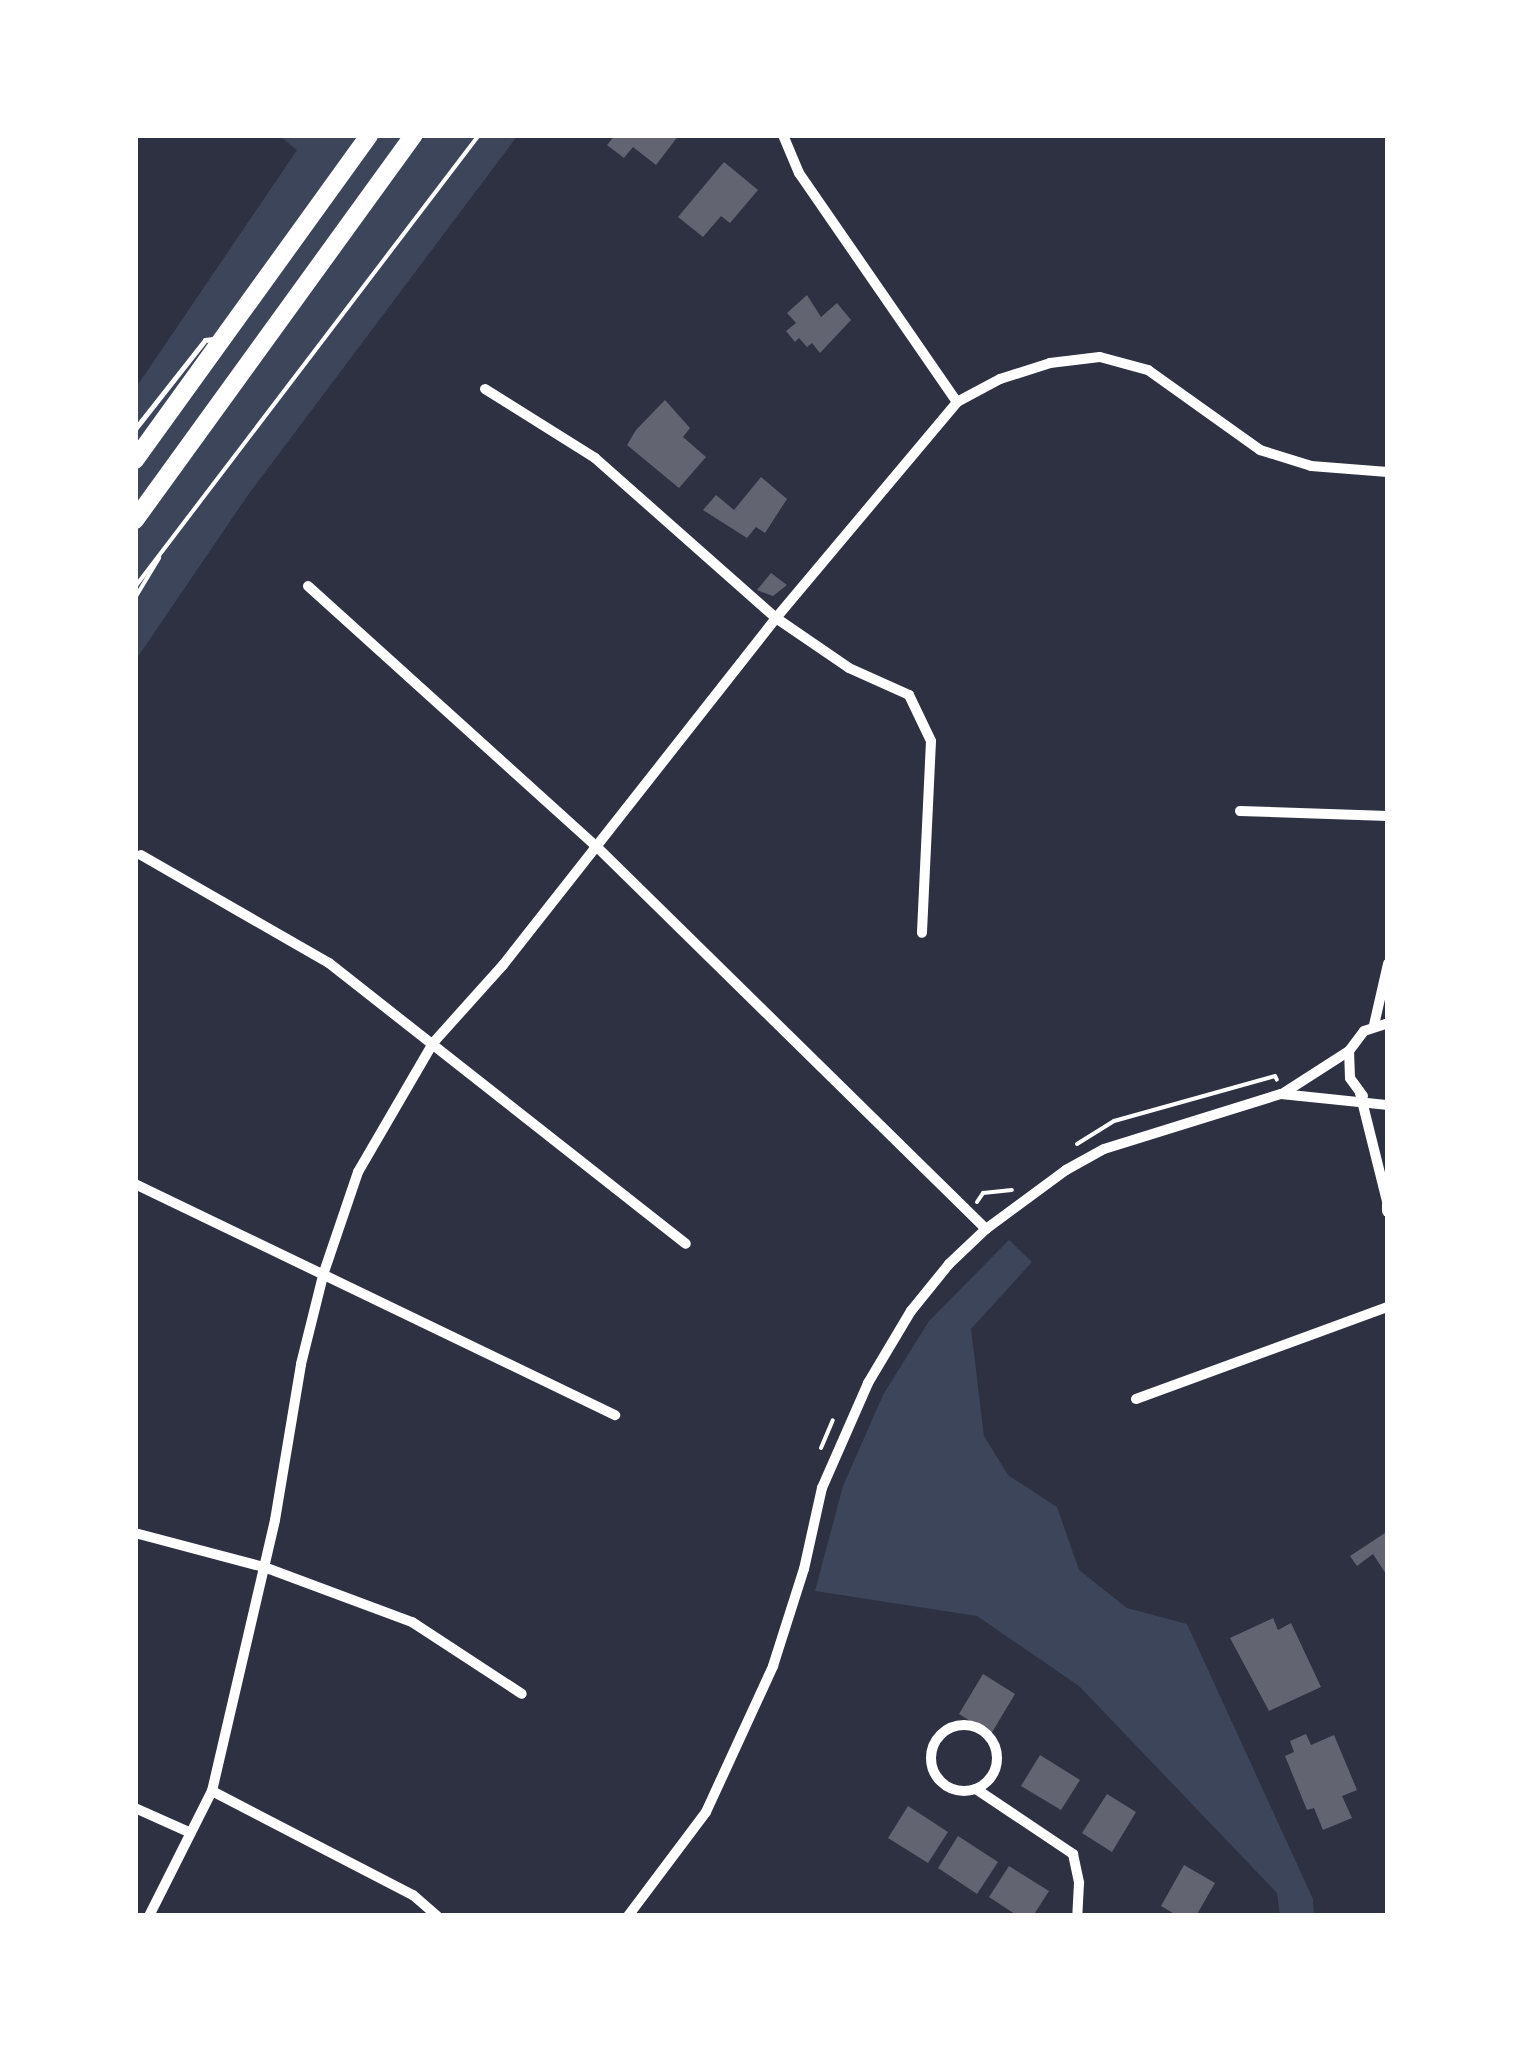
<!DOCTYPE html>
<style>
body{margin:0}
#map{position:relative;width:1523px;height:2051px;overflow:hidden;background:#2d3142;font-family:Karla,sans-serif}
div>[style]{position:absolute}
.green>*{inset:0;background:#3c4559}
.building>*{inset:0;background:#626471}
.path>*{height:4px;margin:-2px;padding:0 2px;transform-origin:2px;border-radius:2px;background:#fff}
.service>*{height:5px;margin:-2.5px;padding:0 2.5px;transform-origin:2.5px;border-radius:2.5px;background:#fff}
.minor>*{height:10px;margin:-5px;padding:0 5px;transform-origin:5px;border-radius:5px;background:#fff}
.minor>.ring{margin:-5px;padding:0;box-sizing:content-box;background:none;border:10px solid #fff;border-radius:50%}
.tertiary>*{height:12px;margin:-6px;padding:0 6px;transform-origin:6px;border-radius:6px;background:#fff}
.motorway>*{height:18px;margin:-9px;padding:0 9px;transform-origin:9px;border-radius:9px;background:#fff}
span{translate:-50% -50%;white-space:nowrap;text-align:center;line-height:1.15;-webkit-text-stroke:9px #fff;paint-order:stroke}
.frame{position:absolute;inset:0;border:138px solid #fff;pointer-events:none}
</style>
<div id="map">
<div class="green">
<div style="clip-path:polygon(278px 135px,518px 135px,248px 495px,135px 661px,135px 389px,297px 150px)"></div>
<div style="clip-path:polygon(1009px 1240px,1032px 1262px,971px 1329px,984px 1436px,1008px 1475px,1057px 1507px,1079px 1570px,1127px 1608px,1187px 1624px,1313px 1899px,1314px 1916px,1280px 1916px,1277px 1893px,1079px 1686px,977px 1616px,815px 1591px,843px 1486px,883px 1395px,929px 1321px)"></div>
</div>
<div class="building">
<div style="clip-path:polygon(615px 135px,679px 135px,656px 165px,633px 147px,624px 158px,607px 145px)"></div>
<div style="clip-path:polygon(724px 162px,758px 190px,730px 223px,721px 216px,703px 237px,678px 217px)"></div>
<div style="clip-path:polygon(807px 295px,821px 317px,837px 303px,851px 320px,820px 353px,812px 343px,807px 347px,799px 338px,795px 342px,786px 331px,796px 323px,787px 313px)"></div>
<div style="clip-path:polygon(665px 400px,690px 428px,683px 437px,706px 457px,679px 488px,627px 445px,636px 430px)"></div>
<div style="clip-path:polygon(761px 477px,787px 499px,765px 533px,756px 527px,747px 538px,703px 510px,716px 495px,734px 510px)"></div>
<div style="clip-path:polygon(771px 573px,787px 585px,773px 596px,757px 590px)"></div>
<div style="clip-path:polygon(1388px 1531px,1388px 1577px,1373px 1554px,1357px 1566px,1350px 1556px)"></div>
<div style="clip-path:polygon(1273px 1618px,1278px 1630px,1291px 1623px,1321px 1687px,1269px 1711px,1230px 1638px)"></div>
<div style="clip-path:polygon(983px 1674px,1015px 1694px,991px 1734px,959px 1714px)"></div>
<div style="clip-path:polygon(1306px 1734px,1311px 1745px,1334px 1735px,1357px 1790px,1342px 1796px,1352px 1818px,1323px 1830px,1314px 1808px,1307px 1810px,1285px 1756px,1294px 1752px,1290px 1741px)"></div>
<div style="clip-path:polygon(1040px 1755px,1080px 1780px,1061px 1810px,1021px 1786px)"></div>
<div style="clip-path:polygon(1107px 1794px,1136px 1812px,1112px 1852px,1082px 1833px)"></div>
<div style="clip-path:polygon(908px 1806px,948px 1832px,928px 1863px,888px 1838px)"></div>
<div style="clip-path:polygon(958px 1836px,998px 1862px,977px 1894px,938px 1868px)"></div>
<div style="clip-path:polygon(1184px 1865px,1215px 1883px,1196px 1916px,1178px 1916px,1161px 1906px)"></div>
<div style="clip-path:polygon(1009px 1866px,1049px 1891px,1033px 1916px,1018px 1916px,989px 1897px)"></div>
</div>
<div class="path">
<div style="left:135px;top:587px;width:568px;rotate:-52.73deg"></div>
<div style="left:135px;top:598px;width:47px;rotate:-59deg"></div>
<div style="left:1077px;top:1144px;width:44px;rotate:-31.9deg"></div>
<div style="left:1114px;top:1121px;width:167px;rotate:-15.6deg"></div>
<div style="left:1275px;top:1076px;width:4px;rotate:63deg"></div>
<div style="left:977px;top:1202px;width:11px;rotate:-56deg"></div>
<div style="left:983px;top:1193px;width:29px;rotate:-6deg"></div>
<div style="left:821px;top:1448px;width:30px;rotate:-67deg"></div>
</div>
<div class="service">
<div style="left:135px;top:429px;width:113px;rotate:-51.8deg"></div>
<div style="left:205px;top:340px;width:8px;rotate:-7deg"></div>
</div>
<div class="minor">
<div style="left:783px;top:135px;width:41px;rotate:67.2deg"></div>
<div style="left:799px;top:173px;width:278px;rotate:55.4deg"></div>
<div style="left:485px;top:389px;width:130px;rotate:32.1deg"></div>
<div style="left:595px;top:458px;width:242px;rotate:41.5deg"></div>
<div style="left:776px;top:618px;width:88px;rotate:34.4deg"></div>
<div style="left:849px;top:668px;width:66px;rotate:24.2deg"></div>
<div style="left:909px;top:695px;width:51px;rotate:64.4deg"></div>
<div style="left:931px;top:741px;width:192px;rotate:92.7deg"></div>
<div style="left:308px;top:586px;width:391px;rotate:42.1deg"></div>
<div style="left:598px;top:848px;width:544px;rotate:44.48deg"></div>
<div style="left:1240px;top:811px;width:148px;rotate:1.9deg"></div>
<div style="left:141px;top:855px;width:217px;rotate:29.9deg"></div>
<div style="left:329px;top:963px;width:454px;rotate:38.2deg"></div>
<div style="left:1374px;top:1025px;width:63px;rotate:-77.1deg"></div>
<div style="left:1360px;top:1093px;width:115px;rotate:76deg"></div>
<div style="left:1282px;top:1094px;width:80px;rotate:-32.7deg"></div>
<div style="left:1363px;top:1096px;width:22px;rotate:-126deg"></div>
<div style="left:1350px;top:1078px;width:27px;rotate:-92deg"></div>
<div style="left:1349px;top:1051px;width:25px;rotate:-53deg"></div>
<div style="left:1364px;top:1031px;width:25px;rotate:-18deg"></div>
<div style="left:135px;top:1184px;width:533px;rotate:25.7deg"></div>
<div style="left:1136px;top:1399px;width:268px;rotate:-20.1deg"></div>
<div style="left:135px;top:1533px;width:133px;rotate:14.8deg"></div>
<div style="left:264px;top:1567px;width:158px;rotate:20.4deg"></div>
<div style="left:412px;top:1622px;width:131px;rotate:33.2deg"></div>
<div class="ring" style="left:931px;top:1725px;width:56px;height:56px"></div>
<div style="left:976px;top:1789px;width:117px;rotate:33.8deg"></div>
<div style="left:1073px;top:1854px;width:30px;rotate:78deg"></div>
<div style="left:1079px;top:1883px;width:33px;rotate:93deg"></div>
<div style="left:212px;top:1791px;width:226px;rotate:27.4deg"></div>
<div style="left:413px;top:1895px;width:32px;rotate:41deg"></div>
<div style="left:135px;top:1808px;width:61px;rotate:24.1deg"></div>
<div style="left:149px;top:1916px;width:140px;rotate:-63.3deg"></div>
<div style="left:212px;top:1791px;width:278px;rotate:-76.9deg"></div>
<div style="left:275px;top:1520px;width:158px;rotate:-80.5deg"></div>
<div style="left:301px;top:1364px;width:95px;rotate:-76deg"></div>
<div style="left:324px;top:1272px;width:106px;rotate:-71.2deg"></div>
<div style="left:358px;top:1172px;width:149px;rotate:-59.8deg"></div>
<div style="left:433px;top:1043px;width:105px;rotate:-48.1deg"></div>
<div style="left:503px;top:965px;width:442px;rotate:-51.8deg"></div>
<div style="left:776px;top:618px;width:282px;rotate:-50deg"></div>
<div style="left:957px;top:402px;width:49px;rotate:-28.1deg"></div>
<div style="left:1000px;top:379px;width:52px;rotate:-17.7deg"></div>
<div style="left:1050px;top:363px;width:50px;rotate:-6.8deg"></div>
<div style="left:1100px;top:357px;width:50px;rotate:15.2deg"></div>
<div style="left:1148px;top:370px;width:138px;rotate:35.5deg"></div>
<div style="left:1260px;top:450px;width:53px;rotate:17.4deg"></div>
<div style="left:1311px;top:466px;width:77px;rotate:4.5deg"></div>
<div style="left:628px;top:1916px;width:130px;rotate:-53.1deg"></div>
<div style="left:706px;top:1812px;width:161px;rotate:-65.3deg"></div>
<div style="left:773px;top:1666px;width:102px;rotate:-72.3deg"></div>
<div style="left:804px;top:1569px;width:83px;rotate:-77.5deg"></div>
<div style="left:822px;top:1488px;width:115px;rotate:-66.3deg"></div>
<div style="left:868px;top:1383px;width:84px;rotate:-59.2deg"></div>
<div style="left:911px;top:1311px;width:60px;rotate:-51deg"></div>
<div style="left:949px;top:1264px;width:51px;rotate:-43.4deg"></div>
<div style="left:986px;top:1229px;width:99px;rotate:-36.4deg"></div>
<div style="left:1066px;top:1170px;width:43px;rotate:-28.9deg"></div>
<div style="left:1104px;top:1149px;width:185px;rotate:-17.3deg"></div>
<div style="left:1281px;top:1094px;width:108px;rotate:5.9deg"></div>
</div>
<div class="tertiary">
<div style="left:1388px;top:1205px;width:6px;rotate:90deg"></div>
</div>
<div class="motorway">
<div style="left:135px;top:460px;width:400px;rotate:-54.2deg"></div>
<div style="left:135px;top:520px;width:475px;rotate:-54.1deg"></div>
</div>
<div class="frame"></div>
</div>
